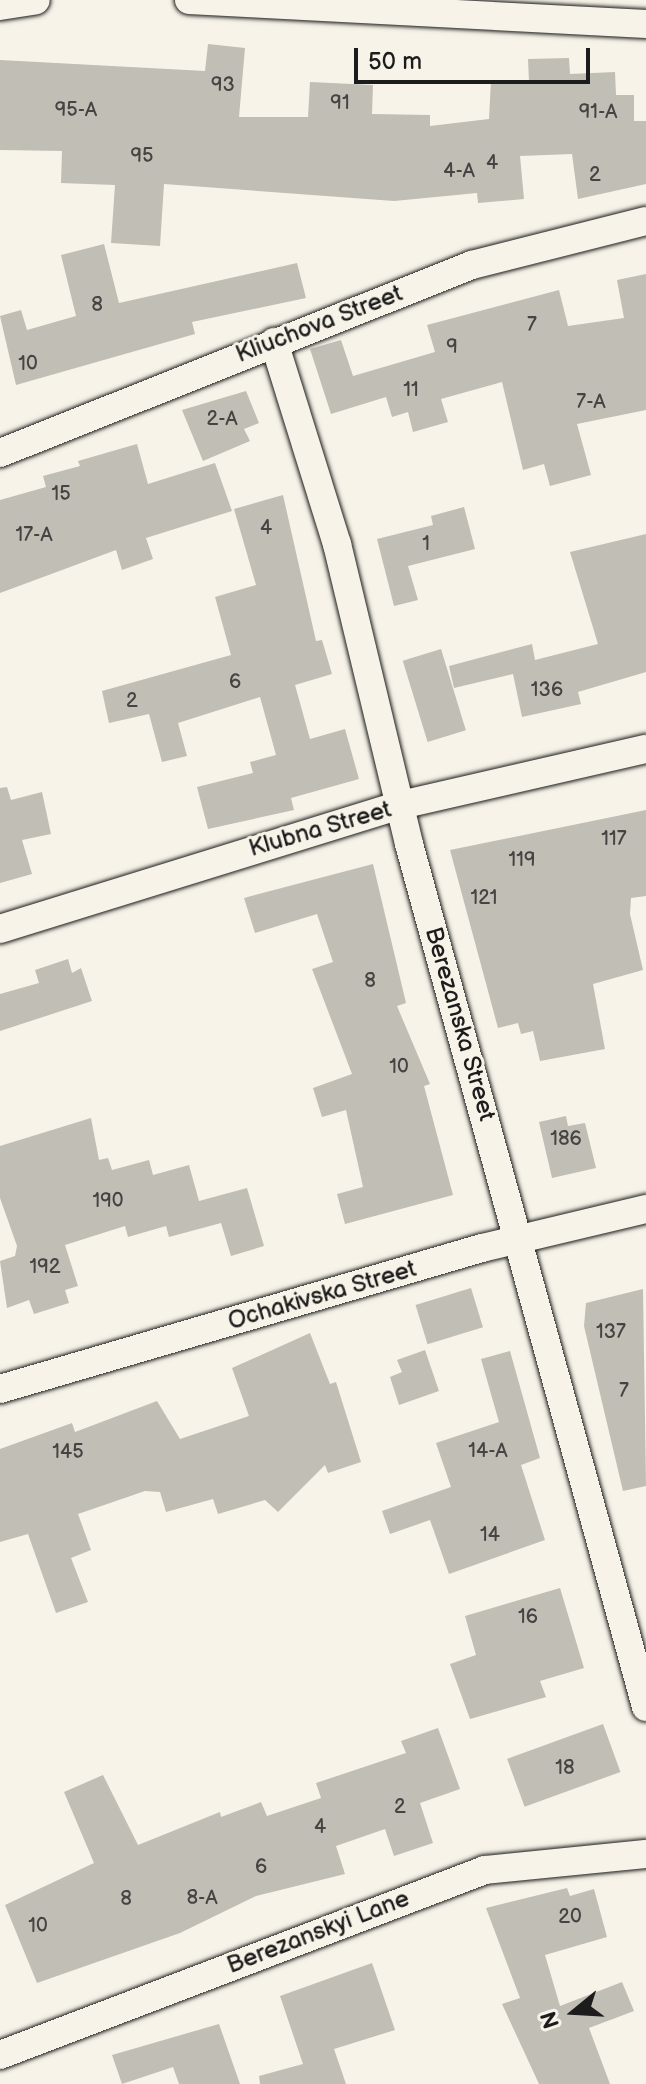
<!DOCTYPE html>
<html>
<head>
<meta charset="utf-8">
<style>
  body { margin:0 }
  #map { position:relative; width:646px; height:2084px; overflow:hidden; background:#f7f3e8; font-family:"Balsamiq Sans",sans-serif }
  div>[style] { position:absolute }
  .building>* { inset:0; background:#c0beb5; transform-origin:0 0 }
  .roads { filter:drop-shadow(0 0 2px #1c1c1c) drop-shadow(0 0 2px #1c1c1c) }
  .street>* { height:28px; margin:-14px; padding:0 14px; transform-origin:14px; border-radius:14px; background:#f7f3e8 }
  span { translate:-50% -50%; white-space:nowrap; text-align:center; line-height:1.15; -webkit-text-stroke:6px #f7f3e8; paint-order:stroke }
  .number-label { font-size:20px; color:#454442 }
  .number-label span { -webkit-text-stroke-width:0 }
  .street-label { font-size:24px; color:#1c1c1c }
  .north { position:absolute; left:534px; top:1972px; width:80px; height:80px; -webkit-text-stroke:6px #f7f3e8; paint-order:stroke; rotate:252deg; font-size:22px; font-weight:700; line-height:32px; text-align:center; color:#1c1c1c }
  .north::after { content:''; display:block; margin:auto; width:28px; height:36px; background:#1c1c1c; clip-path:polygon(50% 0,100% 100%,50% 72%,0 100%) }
  .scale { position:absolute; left:354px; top:48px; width:236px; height:36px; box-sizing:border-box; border:4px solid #1c1c1c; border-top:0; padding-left:10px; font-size:24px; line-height:28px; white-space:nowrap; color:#1c1c1c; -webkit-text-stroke:6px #f7f3e8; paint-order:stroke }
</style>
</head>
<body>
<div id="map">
  <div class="building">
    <div style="clip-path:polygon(208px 44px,245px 48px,239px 117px,308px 117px,310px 82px,373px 85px,372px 114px,430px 115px,430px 126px,489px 119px,491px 81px,529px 82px,528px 59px,569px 58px,570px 74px,615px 72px,616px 95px,634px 95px,634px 121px,646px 121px,646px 184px,578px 199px,572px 154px,520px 156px,524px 199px,478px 203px,477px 193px,394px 201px,164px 184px,160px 246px,111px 243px,115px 185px,61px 183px,62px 151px,0 150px,0 60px,205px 71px)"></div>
    <div style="clip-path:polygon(104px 244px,119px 303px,297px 263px,306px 298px,192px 322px,195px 334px,16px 385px,0 316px,21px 310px,27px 330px,76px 316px,61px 255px)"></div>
    <div style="clip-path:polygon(646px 274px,646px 410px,577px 424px,591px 475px,550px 486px,544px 464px,523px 470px,502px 382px,441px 399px,448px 422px,413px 432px,408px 412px,392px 417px,386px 397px,331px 414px,310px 349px,341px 340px,353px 376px,435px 352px,427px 325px,559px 290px,568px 326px,624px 318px,617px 280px)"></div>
    <div style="clip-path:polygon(246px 391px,259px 423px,244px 429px,250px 441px,203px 461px,182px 410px)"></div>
    <div style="clip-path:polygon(137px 444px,148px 484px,215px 463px,232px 511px,146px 538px,153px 559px,122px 570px,116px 550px,0 593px,0 500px,46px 487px,43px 476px,80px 466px,78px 461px)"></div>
    <div style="clip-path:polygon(283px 495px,316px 641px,322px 640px,332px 674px,295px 685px,310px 739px,345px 729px,359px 779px,291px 798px,294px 810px,208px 829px,197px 787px,253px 773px,250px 762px,276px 755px,260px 697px,178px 723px,187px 756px,162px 762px,149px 714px,109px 723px,102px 691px,231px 655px,215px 597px,256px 585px,234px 509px)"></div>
    <div style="clip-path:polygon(464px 507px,475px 549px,408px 566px,418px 600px,394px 606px,377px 539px,433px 525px,431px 516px)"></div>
    <div style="clip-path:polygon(646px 534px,646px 672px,578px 692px,581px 704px,522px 717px,513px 674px,454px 688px,449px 666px,532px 644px,535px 660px,598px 644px,570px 552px)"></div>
    <div style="left:441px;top:649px;width:85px;height:40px;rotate:73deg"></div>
    <div style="clip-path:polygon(7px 787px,11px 800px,42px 792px,51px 834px,22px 840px,32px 874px,0 883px,0 788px)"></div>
    <div style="clip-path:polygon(646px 810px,646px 896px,631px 898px,630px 914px,643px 970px,593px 984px,605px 1049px,540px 1061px,533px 1031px,521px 1034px,518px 1023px,498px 1028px,450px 850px)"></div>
    <div style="clip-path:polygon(373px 864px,406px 1003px,397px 1006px,430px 1084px,424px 1086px,453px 1195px,345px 1224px,337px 1194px,363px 1187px,346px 1110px,322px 1117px,313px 1088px,352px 1074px,312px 969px,333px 962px,317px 914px,255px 933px,244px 898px)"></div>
    <div style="clip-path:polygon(68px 959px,72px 973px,81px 968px,92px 1001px,0 1031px,0 994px,39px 983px,35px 970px)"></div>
    <div style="clip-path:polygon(566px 1116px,568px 1126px,585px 1123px,596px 1168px,552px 1178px,539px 1122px)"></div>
    <div style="clip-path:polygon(91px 1118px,99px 1160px,108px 1158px,112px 1170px,149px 1160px,153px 1175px,189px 1165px,199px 1201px,247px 1188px,264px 1246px,231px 1256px,221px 1223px,169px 1237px,166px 1226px,128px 1237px,125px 1226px,65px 1245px,78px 1286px,65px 1290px,69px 1303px,34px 1314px,29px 1300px,7px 1308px,0 1261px,15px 1256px,17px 1246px,0 1198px,0 1146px)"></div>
    <div style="left:471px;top:1288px;width:41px;height:58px;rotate:73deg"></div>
    <div style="clip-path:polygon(643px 1289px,646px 1486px,623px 1491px,584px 1326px,586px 1303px)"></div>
    <div style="clip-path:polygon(310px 1333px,330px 1384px,336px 1382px,361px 1462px,328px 1473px,325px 1465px,278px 1512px,265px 1500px,218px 1514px,213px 1499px,166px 1512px,160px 1492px,145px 1491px,78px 1514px,91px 1550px,71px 1558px,88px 1602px,56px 1613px,28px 1534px,0 1542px,0 1449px,72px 1423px,75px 1432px,157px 1401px,180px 1439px,249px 1416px,232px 1368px)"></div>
    <div style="clip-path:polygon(425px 1350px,439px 1391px,399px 1405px,390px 1377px,402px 1372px,397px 1360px)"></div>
    <div style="clip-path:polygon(510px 1351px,540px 1458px,521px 1465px,545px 1540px,449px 1574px,430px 1520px,390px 1534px,382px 1511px,451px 1487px,436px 1443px,499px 1422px,481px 1359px)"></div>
    <div style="clip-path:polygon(560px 1588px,584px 1668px,540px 1681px,546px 1697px,470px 1719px,450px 1664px,476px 1655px,465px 1616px)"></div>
    <div style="left:603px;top:1724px;width:51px;height:102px;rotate:70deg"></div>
    <div style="clip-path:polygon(438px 1728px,460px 1789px,420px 1803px,433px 1843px,394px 1856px,385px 1829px,336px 1846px,345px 1874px,256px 1896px,180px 1933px,37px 1983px,5px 1905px,94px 1863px,64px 1792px,103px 1775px,138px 1845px,220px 1812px,221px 1817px,261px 1802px,267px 1816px,321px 1798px,316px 1783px,406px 1753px,401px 1741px)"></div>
    <div style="clip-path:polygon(567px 1888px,570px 1896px,594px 1889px,607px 1937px,545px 1955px,560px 2006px,622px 1982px,634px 2011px,589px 2028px,610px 2084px,539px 2084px,502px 2004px,520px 1998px,486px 1908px)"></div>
    <div style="clip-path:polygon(372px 1963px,395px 2030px,334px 2049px,346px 2084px,260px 2084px,259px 2076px,303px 2064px,280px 1996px)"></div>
    <div style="clip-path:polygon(219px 2024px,240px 2084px,179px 2084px,173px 2067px,122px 2084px,112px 2055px)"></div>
  </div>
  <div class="roads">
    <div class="street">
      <div style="left:189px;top:0;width:458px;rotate:3deg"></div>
      <div style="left:0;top:6px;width:36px;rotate:-9deg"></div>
      <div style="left:274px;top:342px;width:212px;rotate:72.7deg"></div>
      <div style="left:337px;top:544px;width:309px;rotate:76.5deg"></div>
      <div style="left:409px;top:844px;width:895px;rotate:74.64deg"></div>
      <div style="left:0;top:453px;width:508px;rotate:-21.72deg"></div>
      <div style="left:472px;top:265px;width:179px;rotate:-14.2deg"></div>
      <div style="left:0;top:929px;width:424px;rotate:-17.2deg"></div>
      <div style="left:405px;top:804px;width:247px;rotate:-12.9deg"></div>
      <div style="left:0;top:1389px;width:502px;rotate:-16.31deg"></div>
      <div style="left:482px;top:1248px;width:169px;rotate:-13.4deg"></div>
      <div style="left:0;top:2055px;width:519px;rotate:-20.88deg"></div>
      <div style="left:485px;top:1870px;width:162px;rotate:-5.7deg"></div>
    </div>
  </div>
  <div class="number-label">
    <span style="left:223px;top:85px">93</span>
    <span style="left:340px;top:103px">91</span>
    <span style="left:76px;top:110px">95-А</span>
    <span style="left:598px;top:112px">91-А</span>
    <span style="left:142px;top:156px">95</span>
    <span style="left:492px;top:163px">4</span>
    <span style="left:459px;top:171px">4-А</span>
    <span style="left:595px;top:175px">2</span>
    <span style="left:97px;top:305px">8</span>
    <span style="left:532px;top:325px">7</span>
    <span style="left:452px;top:347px">9</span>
    <span style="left:28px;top:364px">10</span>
    <span style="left:411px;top:390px">11</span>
    <span style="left:591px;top:402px">7-А</span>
    <span style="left:222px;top:419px">2-А</span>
    <span style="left:61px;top:494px">15</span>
    <span style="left:266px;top:528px">4</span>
    <span style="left:34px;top:535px">17-А</span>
    <span style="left:426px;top:544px">1</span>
    <span style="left:235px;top:682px">6</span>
    <span style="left:547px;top:690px">136</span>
    <span style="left:132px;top:701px">2</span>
    <span style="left:614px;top:839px">117</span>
    <span style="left:522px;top:860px">119</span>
    <span style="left:484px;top:898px">121</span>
    <span style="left:370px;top:981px">8</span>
    <span style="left:399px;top:1067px">10</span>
    <span style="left:566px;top:1139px">186</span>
    <span style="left:108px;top:1201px">190</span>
    <span style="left:45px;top:1267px">192</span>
    <span style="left:611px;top:1332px">137</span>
    <span style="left:624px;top:1391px">7</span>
    <span style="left:488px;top:1451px">14-А</span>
    <span style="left:68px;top:1452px">145</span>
    <span style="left:490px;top:1535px">14</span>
    <span style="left:528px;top:1617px">16</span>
    <span style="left:565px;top:1768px">18</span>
    <span style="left:400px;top:1807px">2</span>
    <span style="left:320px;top:1827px">4</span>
    <span style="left:261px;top:1867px">6</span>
    <span style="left:202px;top:1898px">8-А</span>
    <span style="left:126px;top:1899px">8</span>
    <span style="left:570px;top:1917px">20</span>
    <span style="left:38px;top:1926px">10</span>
  </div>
  <div class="street-label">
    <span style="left:319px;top:324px;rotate:-21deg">Kliuchova Street</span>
    <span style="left:320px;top:829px;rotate:-16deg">Klubna Street</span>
    <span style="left:460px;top:1024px;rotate:74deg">Berezanska Street</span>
    <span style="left:322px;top:1295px;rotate:-16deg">Ochakivska Street</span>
    <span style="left:318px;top:1932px;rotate:-21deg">Berezanskyi Lane</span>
  </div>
  <div class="north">N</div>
  <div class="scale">50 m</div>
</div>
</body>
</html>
